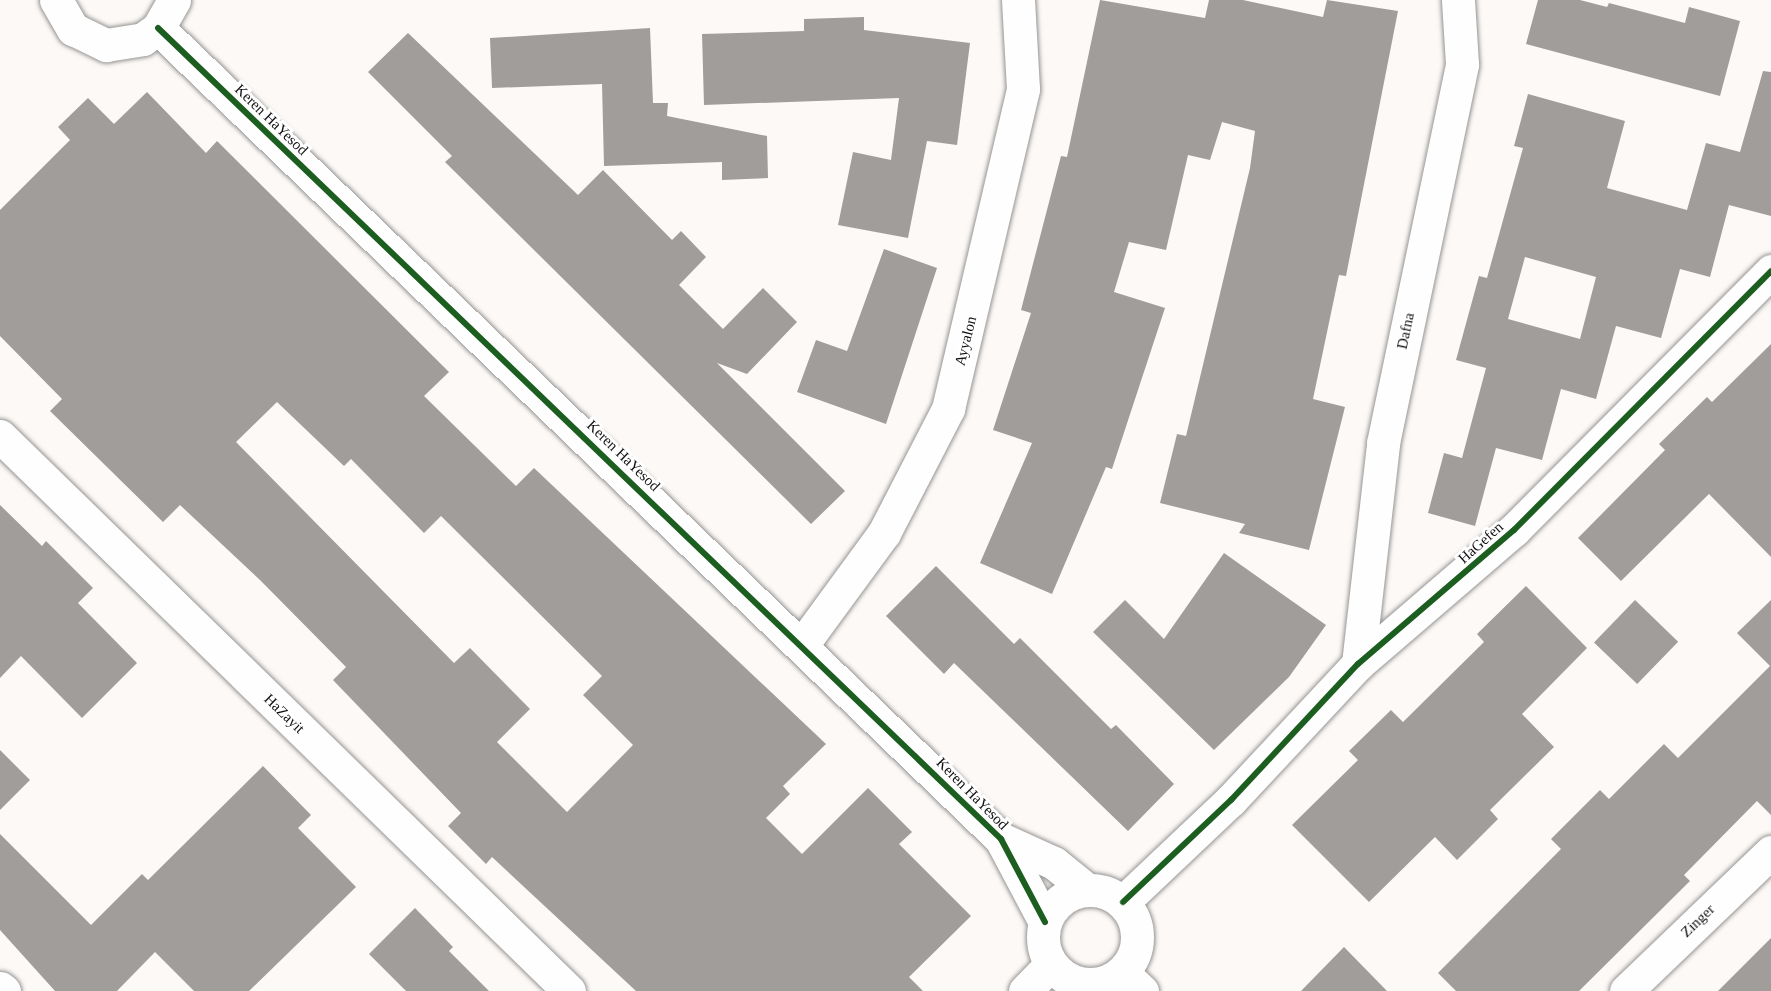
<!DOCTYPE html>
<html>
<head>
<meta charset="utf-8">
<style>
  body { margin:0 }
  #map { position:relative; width:1771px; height:991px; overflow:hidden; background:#fcf9f6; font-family:"Times New Roman",serif }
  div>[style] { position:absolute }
  .building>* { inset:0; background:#a09d9b; transform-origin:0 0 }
  .roads { filter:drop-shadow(0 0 2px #969594) drop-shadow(0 0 2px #969594) }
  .minor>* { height:33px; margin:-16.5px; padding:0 16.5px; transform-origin:16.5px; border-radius:16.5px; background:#fffefe }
  .tertiary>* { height:33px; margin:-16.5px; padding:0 16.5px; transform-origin:16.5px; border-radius:16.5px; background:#fffefe }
  .tertiary>.ring { margin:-16.5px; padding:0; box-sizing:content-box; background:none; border:33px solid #fffefe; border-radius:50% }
  .cycleway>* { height:6px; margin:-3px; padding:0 3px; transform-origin:3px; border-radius:3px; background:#1b5e20 }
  span { translate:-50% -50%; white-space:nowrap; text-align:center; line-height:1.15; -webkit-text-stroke:6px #fff; paint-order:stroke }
  .street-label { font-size:15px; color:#101010 }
</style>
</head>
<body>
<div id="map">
  <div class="building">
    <div style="clip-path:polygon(1100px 0,1205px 18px,1209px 0,1243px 0,1323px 17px,1327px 0,1398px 11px,1346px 276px,1339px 275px,1313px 399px,1345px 407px,1309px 550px,1239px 533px,1245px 524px,1160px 503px,1177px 434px,1186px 436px,1250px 168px,1255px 131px,1222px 122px,1210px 160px,1188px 155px,1166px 250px,1129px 242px,1114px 292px,1165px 308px,1112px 469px,1106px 467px,1052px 594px,980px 563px,1032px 443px,993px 430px,1031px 313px,1021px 310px,1061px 156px,1067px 157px)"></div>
    <div style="clip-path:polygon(1538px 0,1580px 0,1607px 7px,1609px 3px,1685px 23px,1689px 7px,1740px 21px,1720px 96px,1526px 44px)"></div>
    <div style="clip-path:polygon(864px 17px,864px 30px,970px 43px,957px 145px,927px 141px,908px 238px,838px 225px,853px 152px,891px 160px,899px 98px,704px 105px,702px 34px,804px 31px,804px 19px)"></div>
    <div style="clip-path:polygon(650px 28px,653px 103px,668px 103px,667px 116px,767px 136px,768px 178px,722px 180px,722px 162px,604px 166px,602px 84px,492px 88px,490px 38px)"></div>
    <div style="clip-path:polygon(408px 33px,578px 195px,603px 170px,672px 240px,681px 231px,706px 257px,679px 285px,723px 329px,763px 288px,797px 322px,747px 374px,717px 363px,845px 491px,811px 524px,445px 162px,452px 156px,368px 72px)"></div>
    <div style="clip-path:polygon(evenodd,1763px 71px,1771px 72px,1771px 216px,1729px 205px,1710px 277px,1680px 269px,1661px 338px,1616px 326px,1596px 399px,1561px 389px,1542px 460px,1496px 448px,1475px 526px,1428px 513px,1444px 453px,1462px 458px,1486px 368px,1456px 360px,1479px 276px,1487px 278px,1523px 148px,1514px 146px,1528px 94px,1625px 121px,1607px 188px,1687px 210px,1706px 143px,1740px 152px,1763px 71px,1525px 257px,1596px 277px,1580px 339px,1508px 319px,1525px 257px)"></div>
    <div style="clip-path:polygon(evenodd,147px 92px,206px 153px,217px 141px,449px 372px,424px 396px,516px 486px,534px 468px,826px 744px,783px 786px,790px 794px,766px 818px,802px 854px,868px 788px,912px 832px,899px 844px,971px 916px,909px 977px,923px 991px,636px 991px,492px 857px,486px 864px,448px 826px,461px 813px,333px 680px,346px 667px,260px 580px,180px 505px,163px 522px,50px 411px,62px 399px,0 336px,0 210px,70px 140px,58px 127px,88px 98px,114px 124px,147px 92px,277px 402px,344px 466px,351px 459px,424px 533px,441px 516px,602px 676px,583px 695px,633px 745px,567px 812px,497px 742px,530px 709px,470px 648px,454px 663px,236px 442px,277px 402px)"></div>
    <div style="clip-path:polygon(884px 249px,937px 268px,886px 424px,797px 392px,816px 340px,847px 351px)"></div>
    <div style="clip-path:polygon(1771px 344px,1771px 557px,1709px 494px,1621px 581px,1578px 538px,1665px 450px,1659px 444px,1707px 397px,1712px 402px)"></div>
    <div style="clip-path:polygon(0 505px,42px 546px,46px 541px,93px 588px,78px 603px,137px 663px,82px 718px,21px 656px,0 678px)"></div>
    <div style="clip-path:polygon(1224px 553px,1326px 625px,1289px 677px,1214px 750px,1093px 632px,1125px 600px,1164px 639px)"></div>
    <div style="clip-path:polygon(936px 566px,1014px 644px,1020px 638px,1111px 729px,1116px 725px,1174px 784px,1128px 831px,954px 663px,944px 674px,886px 616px)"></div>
    <div style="clip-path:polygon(1526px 586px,1587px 648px,1522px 714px,1554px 747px,1490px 810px,1498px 819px,1457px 860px,1435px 837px,1369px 902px,1292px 825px,1358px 760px,1349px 751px,1391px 710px,1403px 722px,1484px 642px,1477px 634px)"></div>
    <div style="left:1635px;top:600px;width:60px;height:59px;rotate:44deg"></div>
    <div style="clip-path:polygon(1771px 600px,1771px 815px,1757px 801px,1684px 875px,1690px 881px,1579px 991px,1456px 991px,1438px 973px,1561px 849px,1551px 839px,1600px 790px,1609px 799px,1664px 744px,1678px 758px,1770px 666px,1737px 633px)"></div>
    <div style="clip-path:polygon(0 750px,30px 780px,0 810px)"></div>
    <div style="clip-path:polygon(263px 766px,311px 815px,298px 828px,356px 887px,249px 991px,194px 991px,155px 952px,117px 991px,55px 991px,0 930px,0 834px,91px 925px,142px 874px,148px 880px)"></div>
    <div style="clip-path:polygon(415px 908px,453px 947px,449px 951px,489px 991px,406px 991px,369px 954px)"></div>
    <div style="clip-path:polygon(1771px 938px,1771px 991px,1718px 991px)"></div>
    <div style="clip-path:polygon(1344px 947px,1387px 991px,1301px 991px)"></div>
  </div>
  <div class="roads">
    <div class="minor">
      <div style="left:0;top:436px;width:795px;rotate:44.29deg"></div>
      <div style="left:802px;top:645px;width:139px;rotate:-53.8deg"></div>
      <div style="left:884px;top:533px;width:140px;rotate:-62.7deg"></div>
      <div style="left:948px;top:409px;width:329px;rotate:-76.8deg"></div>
      <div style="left:1023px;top:89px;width:89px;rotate:-93.2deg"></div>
      <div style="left:1358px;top:664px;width:206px;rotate:-40.7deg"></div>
      <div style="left:1514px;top:530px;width:365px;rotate:-45.2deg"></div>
      <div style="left:0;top:988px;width:5px;rotate:37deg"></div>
      <div style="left:1626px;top:991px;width:201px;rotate:-43.8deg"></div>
    </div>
    <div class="tertiary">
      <div style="left:56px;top:0;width:34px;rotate:60deg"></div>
      <div style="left:73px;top:29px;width:37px;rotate:26deg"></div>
      <div style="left:106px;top:45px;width:37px;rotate:-9deg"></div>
      <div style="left:143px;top:39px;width:19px;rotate:-36deg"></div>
      <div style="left:158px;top:28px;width:32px;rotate:-60deg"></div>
      <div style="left:158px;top:28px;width:1170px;rotate:43.89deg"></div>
      <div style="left:1001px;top:839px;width:94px;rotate:62.1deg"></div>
      <div style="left:1001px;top:839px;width:58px;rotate:24.4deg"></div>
      <div style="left:1054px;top:863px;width:41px;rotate:39.1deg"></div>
      <div class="ring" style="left:1043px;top:890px;width:61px;height:61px"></div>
      <div style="left:1123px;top:902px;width:149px;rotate:-43.4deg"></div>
      <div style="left:1231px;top:800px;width:186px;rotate:-47deg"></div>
      <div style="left:1358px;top:664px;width:222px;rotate:-83.5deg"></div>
      <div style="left:1383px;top:443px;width:387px;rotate:-78.2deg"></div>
      <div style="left:1462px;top:64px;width:64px;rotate:-93.6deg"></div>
      <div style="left:1122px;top:972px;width:28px;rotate:44deg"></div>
      <div style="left:1025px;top:991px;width:37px;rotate:-46deg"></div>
    </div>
  </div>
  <div class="cycleway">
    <div style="left:158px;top:28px;width:1170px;rotate:43.89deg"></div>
    <div style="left:1001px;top:839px;width:94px;rotate:62.1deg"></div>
    <div style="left:1123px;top:902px;width:149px;rotate:-43.4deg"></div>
    <div style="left:1231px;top:800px;width:186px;rotate:-47deg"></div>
    <div style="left:1358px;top:664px;width:206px;rotate:-40.7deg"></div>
    <div style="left:1514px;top:530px;width:365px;rotate:-45.2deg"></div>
  </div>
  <div class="street-label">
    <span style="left:271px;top:120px;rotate:44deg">Keren HaYesod</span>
    <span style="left:1406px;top:331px;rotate:-78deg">Dafna</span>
    <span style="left:966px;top:341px;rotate:-76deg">Ayyalon</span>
    <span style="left:623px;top:456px;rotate:44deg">Keren HaYesod</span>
    <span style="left:1481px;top:543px;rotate:-42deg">HaGefen</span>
    <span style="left:284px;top:714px;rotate:44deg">HaZayit</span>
    <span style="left:972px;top:794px;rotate:45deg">Keren HaYesod</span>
    <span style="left:1698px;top:921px;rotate:-44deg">Zinger</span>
  </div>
</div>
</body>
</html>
